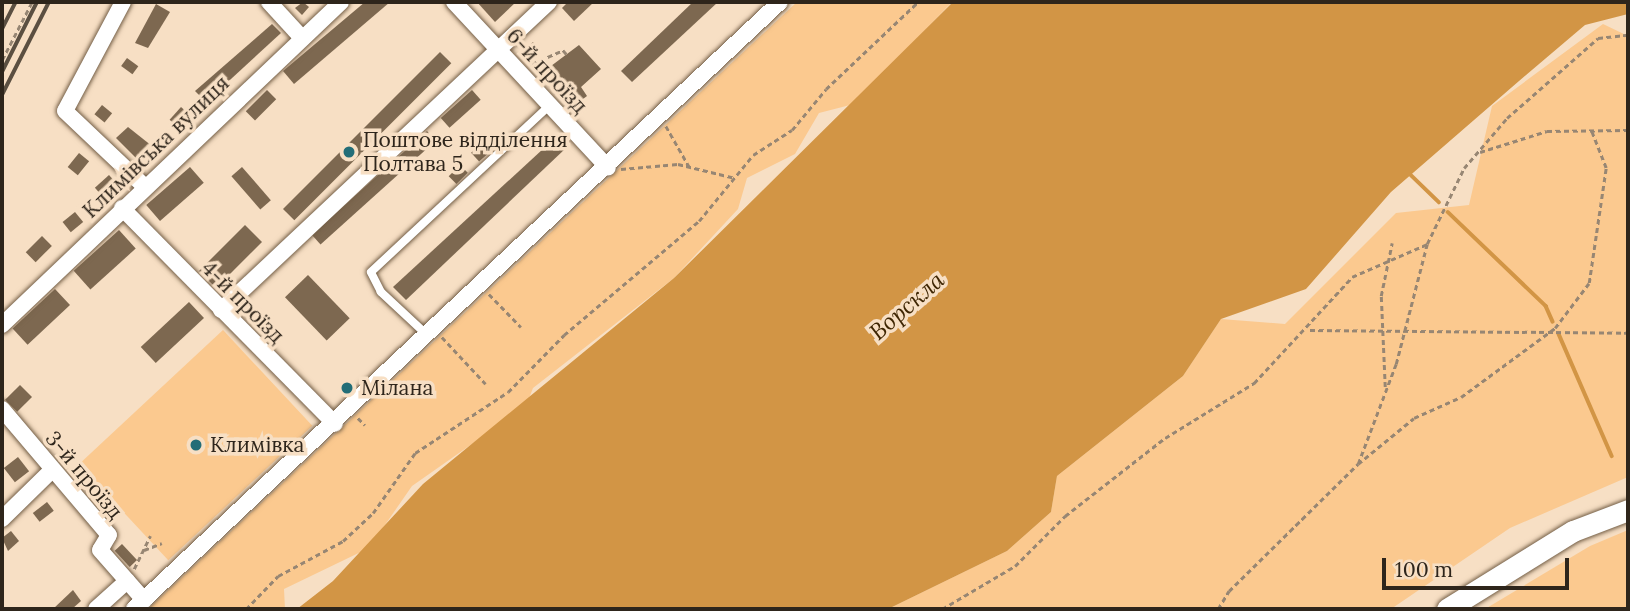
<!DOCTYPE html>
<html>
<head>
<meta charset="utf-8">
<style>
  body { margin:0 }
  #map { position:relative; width:1630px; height:611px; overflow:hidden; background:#f7dfc4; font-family:Lora,serif }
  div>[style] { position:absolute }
  .green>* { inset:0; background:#fbc98f; transform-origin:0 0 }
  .water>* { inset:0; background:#d29545 }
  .stream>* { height:3.5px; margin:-1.75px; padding:0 1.75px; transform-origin:1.75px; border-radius:1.75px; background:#d29545 }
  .building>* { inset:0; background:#7d6850; transform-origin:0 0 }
  .path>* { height:2.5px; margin-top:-1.25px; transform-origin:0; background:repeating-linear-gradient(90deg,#978673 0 5px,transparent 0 8.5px) }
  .roads { filter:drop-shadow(0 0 2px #735e46) drop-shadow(0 0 2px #735e46) }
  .service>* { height:8px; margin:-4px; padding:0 4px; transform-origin:4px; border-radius:4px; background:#fff }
  .minor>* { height:16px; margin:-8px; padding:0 8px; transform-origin:8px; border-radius:8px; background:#fff }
  .secondary>* { height:21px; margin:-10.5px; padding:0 10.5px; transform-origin:10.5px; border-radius:10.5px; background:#fff }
  .rail>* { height:3.5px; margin:-1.75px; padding:0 1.75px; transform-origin:1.75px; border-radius:1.75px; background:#5b4f41 }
  .dots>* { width:19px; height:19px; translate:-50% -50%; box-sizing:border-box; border:4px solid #f7dfc4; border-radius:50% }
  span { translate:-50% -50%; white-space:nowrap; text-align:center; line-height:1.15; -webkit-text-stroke:7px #f7dfc4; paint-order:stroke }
  .street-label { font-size:21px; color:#2e251b }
  .poi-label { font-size:21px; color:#2e251b }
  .left { translate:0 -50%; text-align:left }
  .water-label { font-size:23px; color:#3e2502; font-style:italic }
  .frame { position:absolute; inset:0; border:4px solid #2e251b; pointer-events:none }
  .scale { position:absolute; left:1382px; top:558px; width:187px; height:32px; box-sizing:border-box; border:4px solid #2e251b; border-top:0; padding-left:9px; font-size:21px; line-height:24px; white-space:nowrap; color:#2e251b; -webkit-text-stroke:5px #f7dfc4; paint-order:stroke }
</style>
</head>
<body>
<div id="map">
  <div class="green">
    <div style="clip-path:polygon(797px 2px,952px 2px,854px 104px,819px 113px,795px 154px,747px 178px,738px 209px,674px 278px,533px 388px,526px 406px,412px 486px,369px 548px,284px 589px,285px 609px,148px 609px)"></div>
    <div style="clip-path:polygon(1603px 24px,1628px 36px,1628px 477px,1510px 528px,1391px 609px,888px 609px,1007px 551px,1051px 512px,1057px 476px,1183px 376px,1221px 319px,1285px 324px,1396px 213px,1469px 205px,1492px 106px)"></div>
    <div style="left:223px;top:330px;width:131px;height:197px;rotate:47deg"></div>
    <div style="clip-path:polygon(1628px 530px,1628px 609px,1485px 609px,1590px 546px)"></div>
  </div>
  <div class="water">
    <div style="clip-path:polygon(953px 2px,1628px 2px,1628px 14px,1585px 25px,1519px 81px,1391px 192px,1306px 289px,1221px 319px,1183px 376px,1057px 476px,1051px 512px,1007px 551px,888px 609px,297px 609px,333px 581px,423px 484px,674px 278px)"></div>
  </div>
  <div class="stream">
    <div style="left:1411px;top:175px;width:39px;rotate:44deg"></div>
    <div style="left:1448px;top:212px;width:136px;rotate:43.8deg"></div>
    <div style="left:1546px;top:306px;width:17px;rotate:66deg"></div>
    <div style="left:1559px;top:334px;width:133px;rotate:66.5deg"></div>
  </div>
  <div class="building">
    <div style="clip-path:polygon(303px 2px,309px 7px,302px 15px,295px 8px)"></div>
    <div style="clip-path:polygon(365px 2px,390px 2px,294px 84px,283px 71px)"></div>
    <div style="clip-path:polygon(477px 2px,516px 2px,495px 22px)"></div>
    <div style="clip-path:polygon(568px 2px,594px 2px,574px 21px,562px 8px)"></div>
    <div style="clip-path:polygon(693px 2px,718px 2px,632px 82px,621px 71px)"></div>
    <div style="clip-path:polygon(156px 4px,170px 12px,148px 48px,135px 43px)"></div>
    <div style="clip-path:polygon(272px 24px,281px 33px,206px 102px,195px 91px)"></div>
    <div style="left:533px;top:42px;width:11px;height:14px;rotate:49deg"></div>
    <div style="clip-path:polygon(579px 45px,601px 69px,581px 87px,587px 96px,571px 108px,543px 72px)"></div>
    <div style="left:440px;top:52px;width:16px;height:222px;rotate:45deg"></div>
    <div style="left:127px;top:58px;width:14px;height:10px;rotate:36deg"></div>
    <div style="left:267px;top:90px;width:13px;height:30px;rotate:45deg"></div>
    <div style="left:472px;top:90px;width:13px;height:42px;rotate:48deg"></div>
    <div style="left:102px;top:105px;width:13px;height:12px;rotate:39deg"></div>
    <div style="left:181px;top:107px;width:15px;height:17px;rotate:42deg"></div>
    <div style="clip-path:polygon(128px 127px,157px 150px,143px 165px,116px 138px)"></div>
    <div style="left:427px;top:131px;width:13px;height:155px;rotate:48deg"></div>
    <div style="clip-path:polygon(556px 137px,566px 148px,406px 300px,393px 287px)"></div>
    <div style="left:483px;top:142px;width:12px;height:16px;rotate:48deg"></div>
    <div style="left:79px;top:153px;width:13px;height:18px;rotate:39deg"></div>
    <div style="left:460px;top:165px;width:11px;height:16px;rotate:45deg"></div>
    <div style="left:190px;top:167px;width:21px;height:58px;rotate:49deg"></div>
    <div style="left:242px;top:167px;width:44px;height:14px;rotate:49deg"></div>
    <div style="left:109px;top:175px;width:12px;height:19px;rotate:48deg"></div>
    <div style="left:75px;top:212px;width:13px;height:16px;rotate:51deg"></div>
    <div style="left:245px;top:225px;width:24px;height:65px;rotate:45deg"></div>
    <div style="left:119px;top:230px;width:25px;height:61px;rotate:48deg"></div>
    <div style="left:42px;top:236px;width:14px;height:23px;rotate:45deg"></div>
    <div style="left:308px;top:275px;width:60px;height:32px;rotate:46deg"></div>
    <div style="left:55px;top:289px;width:22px;height:58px;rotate:47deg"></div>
    <div style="left:189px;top:302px;width:22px;height:66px;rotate:47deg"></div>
    <div style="left:20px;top:385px;width:17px;height:21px;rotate:45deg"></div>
    <div style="left:18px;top:457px;width:18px;height:18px;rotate:52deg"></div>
    <div style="left:47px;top:502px;width:11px;height:18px;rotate:52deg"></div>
    <div style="clip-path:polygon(11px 531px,19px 541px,8px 551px,2px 538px)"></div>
    <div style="left:122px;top:544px;width:22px;height:10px;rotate:47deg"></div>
    <div style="clip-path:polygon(73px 590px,81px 601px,72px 609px,53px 609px)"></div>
  </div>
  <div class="path">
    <div style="left:2px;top:60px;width:65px;rotate:-62.7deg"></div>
    <div style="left:532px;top:64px;width:34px;rotate:-24deg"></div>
    <div style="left:563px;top:50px;width:8px;rotate:50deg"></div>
    <div style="left:666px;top:126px;width:48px;rotate:60.3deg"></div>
    <div style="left:1480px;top:152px;width:70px;rotate:-17.4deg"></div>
    <div style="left:1547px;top:131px;width:81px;rotate:-0.7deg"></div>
    <div style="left:621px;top:169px;width:57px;rotate:-5deg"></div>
    <div style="left:678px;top:164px;width:59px;rotate:13.8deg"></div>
    <div style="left:489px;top:294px;width:46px;rotate:45.9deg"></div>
    <div style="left:1310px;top:330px;width:318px;rotate:0.5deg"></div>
    <div style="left:442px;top:337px;width:64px;rotate:46.9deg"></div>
    <div style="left:397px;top:384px;width:12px;rotate:48deg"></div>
    <div style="left:1385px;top:387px;width:91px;rotate:-92.5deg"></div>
    <div style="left:1381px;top:296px;width:54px;rotate:-78.3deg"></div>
    <div style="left:358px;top:418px;width:10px;rotate:45deg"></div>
    <div style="left:1358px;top:464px;width:72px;rotate:-39.4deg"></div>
    <div style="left:1414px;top:418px;width:51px;rotate:-24.1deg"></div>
    <div style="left:1461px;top:397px;width:117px;rotate:-36.3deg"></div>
    <div style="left:1555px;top:328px;width:56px;rotate:-52.9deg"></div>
    <div style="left:1589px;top:283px;width:116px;rotate:-81.6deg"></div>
    <div style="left:1606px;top:168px;width:41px;rotate:-111.5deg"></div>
    <div style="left:144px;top:550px;width:19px;rotate:-21deg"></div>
    <div style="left:134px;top:569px;width:37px;rotate:-64deg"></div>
    <div style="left:246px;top:609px;width:46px;rotate:-45.9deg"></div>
    <div style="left:278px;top:576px;width:74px;rotate:-28.3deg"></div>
    <div style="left:343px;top:541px;width:41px;rotate:-43deg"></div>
    <div style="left:373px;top:513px;width:73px;rotate:-55deg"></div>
    <div style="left:415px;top:453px;width:111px;rotate:-33.3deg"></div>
    <div style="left:508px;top:392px;width:80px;rotate:-45.5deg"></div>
    <div style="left:564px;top:335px;width:177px;rotate:-40.2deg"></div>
    <div style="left:699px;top:221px;width:85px;rotate:-50.7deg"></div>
    <div style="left:753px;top:155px;width:46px;rotate:-32.7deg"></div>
    <div style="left:792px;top:130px;width:53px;rotate:-50.3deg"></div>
    <div style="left:826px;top:89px;width:127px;rotate:-43.4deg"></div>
    <div style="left:942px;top:609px;width:85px;rotate:-30.5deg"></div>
    <div style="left:1015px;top:566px;width:71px;rotate:-45deg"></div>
    <div style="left:1065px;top:516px;width:127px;rotate:-38deg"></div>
    <div style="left:1165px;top:438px;width:105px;rotate:-31.7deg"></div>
    <div style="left:1254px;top:383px;width:144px;rotate:-47.2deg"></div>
    <div style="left:1352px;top:277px;width:82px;rotate:-23.7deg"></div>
    <div style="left:1427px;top:244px;width:85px;rotate:-64deg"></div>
    <div style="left:1464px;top:168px;width:66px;rotate:-49.3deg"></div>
    <div style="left:1507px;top:118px;width:121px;rotate:-41.3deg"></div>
    <div style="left:1598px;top:38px;width:30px;rotate:-6deg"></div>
    <div style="left:1218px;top:609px;width:21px;rotate:-59deg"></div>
    <div style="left:1229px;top:591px;width:181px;rotate:-44.6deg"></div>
    <div style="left:1358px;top:464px;width:107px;rotate:-69.2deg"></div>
    <div style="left:1396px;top:364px;width:124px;rotate:-75.5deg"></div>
  </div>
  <div class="roads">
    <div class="service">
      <div style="left:426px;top:334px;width:62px;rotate:-137deg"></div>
      <div style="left:381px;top:292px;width:22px;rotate:-117deg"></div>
      <div style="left:371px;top:272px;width:245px;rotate:-43deg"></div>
    </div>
    <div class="minor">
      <div style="left:123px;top:2px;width:123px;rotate:118deg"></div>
      <div style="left:65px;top:111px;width:109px;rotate:43.5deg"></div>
      <div style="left:269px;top:2px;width:49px;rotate:47.5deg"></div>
      <div style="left:454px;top:2px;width:226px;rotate:47.1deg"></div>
      <div style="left:122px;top:208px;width:303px;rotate:45.4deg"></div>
      <div style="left:221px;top:310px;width:450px;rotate:-43.2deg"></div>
      <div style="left:2px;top:325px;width:468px;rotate:-43.6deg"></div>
      <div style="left:2px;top:409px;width:165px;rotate:49.7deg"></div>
      <div style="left:109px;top:535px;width:17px;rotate:121deg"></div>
      <div style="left:100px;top:550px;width:67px;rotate:48.7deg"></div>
      <div style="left:2px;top:519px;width:70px;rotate:-44.4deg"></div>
      <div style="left:96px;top:609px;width:42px;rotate:-42.1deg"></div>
      <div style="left:134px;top:609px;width:886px;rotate:-43.22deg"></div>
    </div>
    <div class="secondary">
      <div style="left:1447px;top:609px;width:148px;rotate:-31.8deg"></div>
      <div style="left:1573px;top:531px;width:59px;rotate:-20.9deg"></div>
    </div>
  </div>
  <div class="rail">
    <div style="left:2px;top:29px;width:30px;rotate:-63deg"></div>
    <div style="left:2px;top:72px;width:78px;rotate:-63.4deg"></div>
    <div style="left:2px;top:95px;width:104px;rotate:-63.2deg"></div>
  </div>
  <div class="dots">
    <div style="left:349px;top:152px;background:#236d77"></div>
    <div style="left:347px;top:388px;background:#236d77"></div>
    <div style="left:196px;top:445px;background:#236d77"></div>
  </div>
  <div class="street-label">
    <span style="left:547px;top:71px;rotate:47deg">6-й проїзд</span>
    <span style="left:156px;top:147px;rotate:-44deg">Климівська вулиця</span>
    <span style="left:243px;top:302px;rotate:45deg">4-й проїзд</span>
    <span style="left:84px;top:475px;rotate:50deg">3-й проїзд</span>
  </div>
  <div class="poi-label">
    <span class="left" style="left:363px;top:152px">Поштове відділення<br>Полтава 5</span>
    <span class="left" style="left:361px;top:388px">Мілана</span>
    <span class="left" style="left:210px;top:445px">Климівка</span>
  </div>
  <div class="water-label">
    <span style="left:907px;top:306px;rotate:-41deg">Ворскла</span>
  </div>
  <div class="frame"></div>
  <div class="scale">100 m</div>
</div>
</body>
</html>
